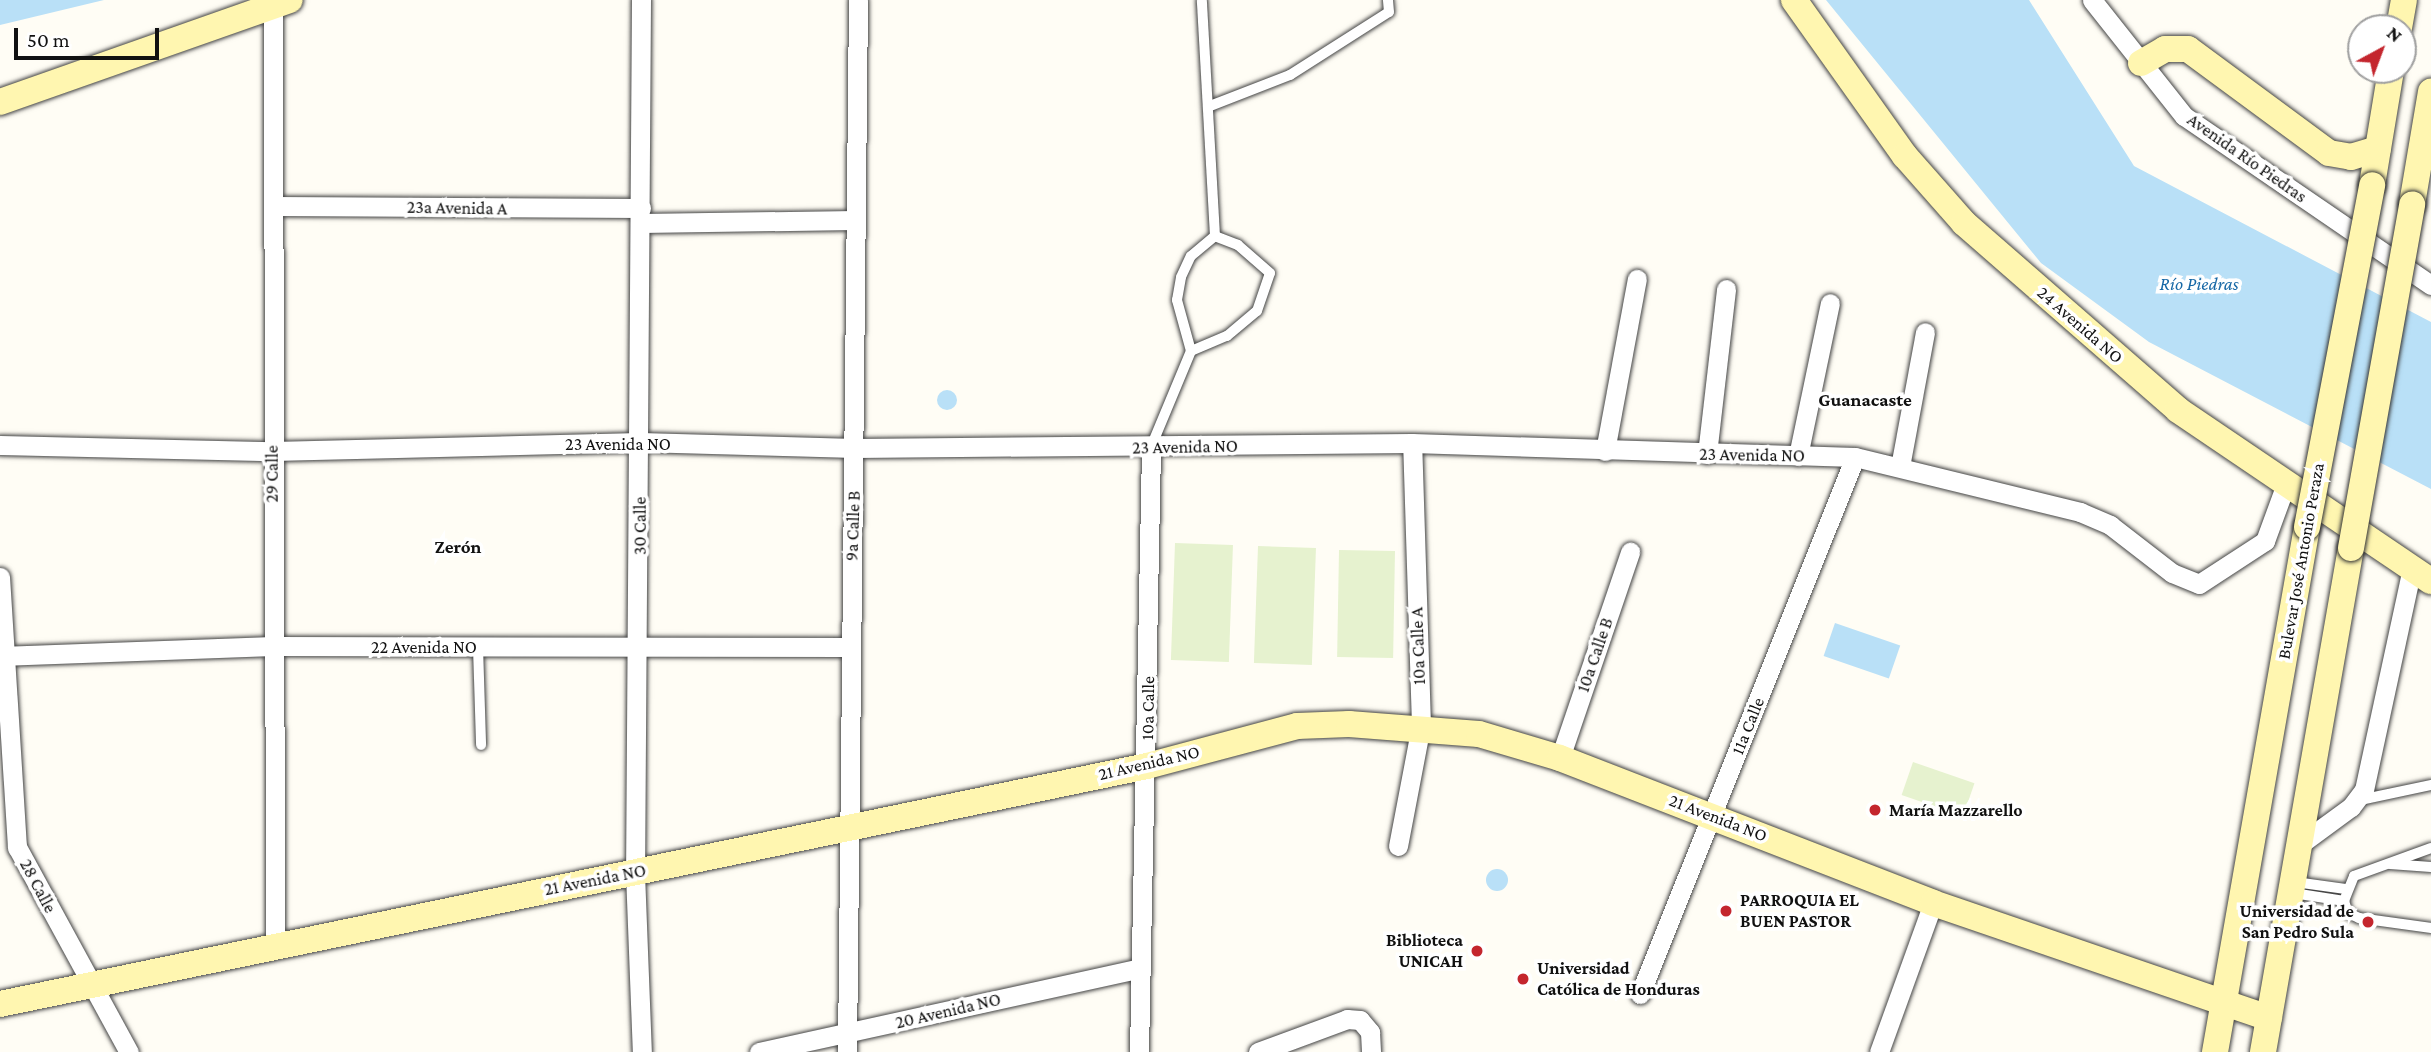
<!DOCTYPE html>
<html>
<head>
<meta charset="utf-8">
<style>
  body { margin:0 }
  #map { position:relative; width:2431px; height:1052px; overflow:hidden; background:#fffdf5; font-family:"Crimson Pro",serif }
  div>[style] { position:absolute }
  .pitch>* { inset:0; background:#e6f2cf; transform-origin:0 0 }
  .water>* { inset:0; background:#b9e0f7; transform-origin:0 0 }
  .round { border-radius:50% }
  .roads { filter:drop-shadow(0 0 2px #444) drop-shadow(0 0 2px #444) }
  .lane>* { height:10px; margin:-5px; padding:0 5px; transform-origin:5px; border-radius:5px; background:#fff }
  .street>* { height:19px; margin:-9.5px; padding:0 9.5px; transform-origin:9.5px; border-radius:9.5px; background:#fff }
  .secondary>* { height:26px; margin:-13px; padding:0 13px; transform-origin:13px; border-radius:13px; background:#fff6b0 }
  .bridges { filter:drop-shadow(0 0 2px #333) drop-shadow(0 0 2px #333) }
  .secondary-bridge>* { height:26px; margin:-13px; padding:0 13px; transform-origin:13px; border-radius:13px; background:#fff6b0 }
  .dots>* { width:19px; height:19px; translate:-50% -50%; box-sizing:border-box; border:4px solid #fff; border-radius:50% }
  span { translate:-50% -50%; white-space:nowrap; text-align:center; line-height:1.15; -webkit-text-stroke:7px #fff; paint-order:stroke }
  .street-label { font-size:18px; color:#111 }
  .poi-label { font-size:18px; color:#111; font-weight:700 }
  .left { translate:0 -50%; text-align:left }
  .right { translate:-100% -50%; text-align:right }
  .water-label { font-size:19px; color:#1768a6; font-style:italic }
  .neighbourhood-label { font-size:19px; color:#111; font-weight:700 }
  .north { position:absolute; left:2347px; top:14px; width:70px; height:70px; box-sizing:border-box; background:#fff; border:2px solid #a0a0a0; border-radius:50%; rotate:41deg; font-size:19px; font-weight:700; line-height:28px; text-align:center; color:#111 }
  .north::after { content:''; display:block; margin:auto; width:24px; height:32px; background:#c4262e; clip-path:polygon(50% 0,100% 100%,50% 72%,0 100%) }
  .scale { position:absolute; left:14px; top:28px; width:145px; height:32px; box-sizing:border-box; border:4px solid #111; border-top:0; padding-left:9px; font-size:21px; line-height:24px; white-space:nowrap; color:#111; -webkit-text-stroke:5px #fff; paint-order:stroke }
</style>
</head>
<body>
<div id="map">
  <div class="pitch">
    <div style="left:1175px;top:543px;width:58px;height:117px;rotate:2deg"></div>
    <div style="left:1258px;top:546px;width:58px;height:117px;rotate:2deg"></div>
    <div style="left:1339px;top:550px;width:56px;height:107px;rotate:1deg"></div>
    <div style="left:1913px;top:762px;width:65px;height:35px;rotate:19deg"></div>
  </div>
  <div class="water">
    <div style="clip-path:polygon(0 0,104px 0,0 25px)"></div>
    <div style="clip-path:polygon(1826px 0,2029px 0,2134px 166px,2431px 322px,2431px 489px,2149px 342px,2041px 263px)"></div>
    <div class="round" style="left:937px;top:390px;width:20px;height:20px"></div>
    <div style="left:1835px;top:623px;width:69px;height:35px;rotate:19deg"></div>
    <div class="round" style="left:1486px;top:869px;width:22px;height:22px"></div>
  </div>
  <div class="roads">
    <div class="lane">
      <div style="left:1210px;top:106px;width:86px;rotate:-21.2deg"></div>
      <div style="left:1290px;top:75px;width:117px;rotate:-32.5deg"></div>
      <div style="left:1389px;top:12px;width:12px;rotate:-95deg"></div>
      <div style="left:1191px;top:351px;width:53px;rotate:-105.4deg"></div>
      <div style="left:1177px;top:300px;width:23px;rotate:-80deg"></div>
      <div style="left:1181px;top:277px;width:23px;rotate:-65deg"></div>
      <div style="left:1191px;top:256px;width:31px;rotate:-40deg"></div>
      <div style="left:1151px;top:447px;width:104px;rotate:-67.4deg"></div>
      <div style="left:1191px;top:351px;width:39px;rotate:-23deg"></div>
      <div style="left:1227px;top:336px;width:39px;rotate:-40deg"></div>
      <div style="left:1257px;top:311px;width:40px;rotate:-71.1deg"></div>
      <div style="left:1270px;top:273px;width:43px;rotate:-138.8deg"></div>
      <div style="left:1238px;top:245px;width:25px;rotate:-159deg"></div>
      <div style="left:1215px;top:236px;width:236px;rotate:-93.2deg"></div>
      <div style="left:478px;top:647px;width:98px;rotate:88.2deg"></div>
      <div style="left:2360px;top:800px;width:73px;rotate:-11.9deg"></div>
      <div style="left:2431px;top:848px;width:82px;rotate:160deg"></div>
      <div style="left:2354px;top:876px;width:27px;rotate:112deg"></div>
      <div style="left:2344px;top:901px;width:13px;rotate:72deg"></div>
      <div style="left:2348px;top:913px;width:12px;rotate:24deg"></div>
      <div style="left:2359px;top:918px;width:73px;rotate:7.9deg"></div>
      <div style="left:2390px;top:864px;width:41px;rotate:4.2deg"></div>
      <div style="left:2295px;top:882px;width:51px;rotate:7.8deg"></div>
      <div style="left:2293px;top:893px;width:52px;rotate:8.9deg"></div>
    </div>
    <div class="street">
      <div style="left:641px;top:0;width:873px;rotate:90.39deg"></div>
      <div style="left:635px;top:873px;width:179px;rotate:87.8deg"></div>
      <div style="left:2092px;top:0;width:148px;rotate:51.6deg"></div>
      <div style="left:2184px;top:116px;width:299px;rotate:34.4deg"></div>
      <div style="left:273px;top:5px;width:937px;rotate:89.88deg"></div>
      <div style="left:274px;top:206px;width:367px;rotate:0.3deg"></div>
      <div style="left:641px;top:223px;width:214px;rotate:-0.8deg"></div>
      <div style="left:0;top:445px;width:272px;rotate:1.3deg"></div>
      <div style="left:272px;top:451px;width:368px;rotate:-1.4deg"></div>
      <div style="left:640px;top:442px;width:215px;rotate:1.6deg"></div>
      <div style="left:855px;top:448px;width:557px;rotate:-0.51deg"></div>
      <div style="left:1412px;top:443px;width:443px;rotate:1.8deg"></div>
      <div style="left:1855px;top:457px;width:232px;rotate:13.7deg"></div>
      <div style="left:2080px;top:512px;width:33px;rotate:23deg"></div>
      <div style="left:2110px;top:525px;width:78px;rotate:37.7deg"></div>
      <div style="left:2172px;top:573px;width:29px;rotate:22deg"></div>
      <div style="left:2199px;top:584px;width:79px;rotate:-33.1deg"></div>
      <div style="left:2265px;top:541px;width:64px;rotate:-69.9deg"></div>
      <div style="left:1605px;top:451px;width:175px;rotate:-79.5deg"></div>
      <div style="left:1707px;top:454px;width:166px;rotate:-83.4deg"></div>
      <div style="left:1798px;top:456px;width:156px;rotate:-78.2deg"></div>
      <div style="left:1900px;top:467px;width:137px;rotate:-79.5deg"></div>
      <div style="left:0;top:577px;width:271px;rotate:86.4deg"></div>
      <div style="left:17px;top:847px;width:234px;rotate:61.4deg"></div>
      <div style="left:0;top:656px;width:273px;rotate:-2.1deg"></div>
      <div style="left:273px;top:646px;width:576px;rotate:0.1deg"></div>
      <div style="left:1560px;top:758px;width:218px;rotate:-71.2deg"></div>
      <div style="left:2299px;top:845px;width:64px;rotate:-36.2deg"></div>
      <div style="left:2351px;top:807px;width:21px;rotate:-53deg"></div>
      <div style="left:2364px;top:790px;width:227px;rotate:-77.8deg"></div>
      <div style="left:1398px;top:846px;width:123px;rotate:-79.2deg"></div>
      <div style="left:1421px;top:725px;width:282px;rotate:-91.8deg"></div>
      <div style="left:1640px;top:994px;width:578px;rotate:-68.18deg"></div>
      <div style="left:759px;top:1052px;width:387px;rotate:-12.4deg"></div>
      <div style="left:847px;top:1052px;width:1052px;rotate:-89.4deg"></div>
      <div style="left:1139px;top:1052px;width:605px;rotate:-88.86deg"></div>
      <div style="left:1258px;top:1052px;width:95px;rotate:-20.3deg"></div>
      <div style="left:1347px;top:1019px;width:13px;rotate:4deg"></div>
      <div style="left:1360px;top:1020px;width:16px;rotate:50deg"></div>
      <div style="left:1370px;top:1032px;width:20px;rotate:87deg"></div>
      <div style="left:1879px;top:1052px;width:158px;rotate:-70.1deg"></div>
    </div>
    <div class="secondary">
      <div style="left:1794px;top:0;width:191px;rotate:54.6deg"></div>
      <div style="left:1905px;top:156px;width:89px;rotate:48.6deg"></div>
      <div style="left:1964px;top:223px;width:284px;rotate:41.1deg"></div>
      <div style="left:2178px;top:410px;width:305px;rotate:34.1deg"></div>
      <div style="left:2399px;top:28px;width:28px;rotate:-80deg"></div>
      <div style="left:2141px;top:63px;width:28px;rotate:-30deg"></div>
      <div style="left:2165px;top:49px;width:23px"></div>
      <div style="left:2188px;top:49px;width:175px;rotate:36.4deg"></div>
      <div style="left:2329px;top:153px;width:22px;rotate:10deg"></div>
      <div style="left:2351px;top:157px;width:28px;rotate:-17deg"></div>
      <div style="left:0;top:102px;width:307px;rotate:-19.4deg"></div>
      <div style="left:2372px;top:185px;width:117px;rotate:-80.6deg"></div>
      <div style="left:2412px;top:204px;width:114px;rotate:-80.4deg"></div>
      <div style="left:0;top:1004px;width:1171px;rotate:-11.72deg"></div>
      <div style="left:1147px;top:766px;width:155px;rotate:-14.9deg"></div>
      <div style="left:1297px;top:726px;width:52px;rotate:-2.2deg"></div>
      <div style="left:1349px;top:724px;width:130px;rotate:4.4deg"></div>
      <div style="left:1479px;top:734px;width:84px;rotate:16.5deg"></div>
      <div style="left:1560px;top:758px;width:400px;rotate:21.2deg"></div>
      <div style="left:1933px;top:903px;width:355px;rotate:18.9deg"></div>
      <div style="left:2215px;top:1052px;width:533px;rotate:-80.06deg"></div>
      <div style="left:2263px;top:1052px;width:512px;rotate:-80.1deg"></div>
    </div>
  </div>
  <div class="bridges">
    <div class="secondary-bridge">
      <div style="left:2307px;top:527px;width:348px;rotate:-79.2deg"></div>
      <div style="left:2351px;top:548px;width:349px;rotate:-79.9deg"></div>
    </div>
  </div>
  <div class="dots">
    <div style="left:1875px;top:810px;background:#c4262e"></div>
    <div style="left:1726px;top:911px;background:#c4262e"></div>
    <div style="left:2368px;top:922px;background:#c4262e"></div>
    <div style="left:1477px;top:951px;background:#c4262e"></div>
    <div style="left:1523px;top:979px;background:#c4262e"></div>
  </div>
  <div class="street-label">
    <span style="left:2247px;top:158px;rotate:35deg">Avenida Río Piedras</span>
    <span style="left:457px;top:208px;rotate:1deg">23a Avenida A</span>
    <span style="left:2080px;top:325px;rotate:41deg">24 Avenida NO</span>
    <span style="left:618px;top:444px">23 Avenida NO</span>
    <span style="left:1185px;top:447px;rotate:-1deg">23 Avenida NO</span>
    <span style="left:1752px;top:455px;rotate:1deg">23 Avenida NO</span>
    <span style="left:272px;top:474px;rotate:-90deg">29 Calle</span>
    <span style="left:640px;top:526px;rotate:-90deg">30 Calle</span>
    <span style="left:853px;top:526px;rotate:-88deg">9a Calle B</span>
    <span style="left:2301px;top:561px;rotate:-80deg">Bulevar José Antonio Peraza</span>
    <span style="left:1418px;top:646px;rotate:-92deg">10a Calle A</span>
    <span style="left:424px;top:647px">22 Avenida NO</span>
    <span style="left:1595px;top:655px;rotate:-71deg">10a Calle B</span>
    <span style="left:1148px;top:708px;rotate:-89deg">10a Calle</span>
    <span style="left:1748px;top:726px;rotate:-68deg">11a Calle</span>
    <span style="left:1149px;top:763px;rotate:-13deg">21 Avenida NO</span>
    <span style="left:1718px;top:818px;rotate:21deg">21 Avenida NO</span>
    <span style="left:595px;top:880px;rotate:-11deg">21 Avenida NO</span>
    <span style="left:38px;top:886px;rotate:62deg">28 Calle</span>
    <span style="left:948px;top:1011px;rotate:-13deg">20 Avenida NO</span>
  </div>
  <div class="poi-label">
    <span class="left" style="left:1889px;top:810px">María Mazzarello</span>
    <span class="left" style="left:1740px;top:911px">PARROQUIA EL<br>BUEN PASTOR</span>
    <span class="right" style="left:2354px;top:922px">Universidad de<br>San Pedro Sula</span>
    <span class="right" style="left:1463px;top:951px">Biblioteca<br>UNICAH</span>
    <span class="left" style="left:1537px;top:979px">Universidad<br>Católica de Honduras</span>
  </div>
  <div class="water-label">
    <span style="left:2199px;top:284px">Río Piedras</span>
  </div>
  <div class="neighbourhood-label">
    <span style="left:1865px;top:400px">Guanacaste</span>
    <span style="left:458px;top:547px">Zerón</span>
  </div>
  <div class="north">N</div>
  <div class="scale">50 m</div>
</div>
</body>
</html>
